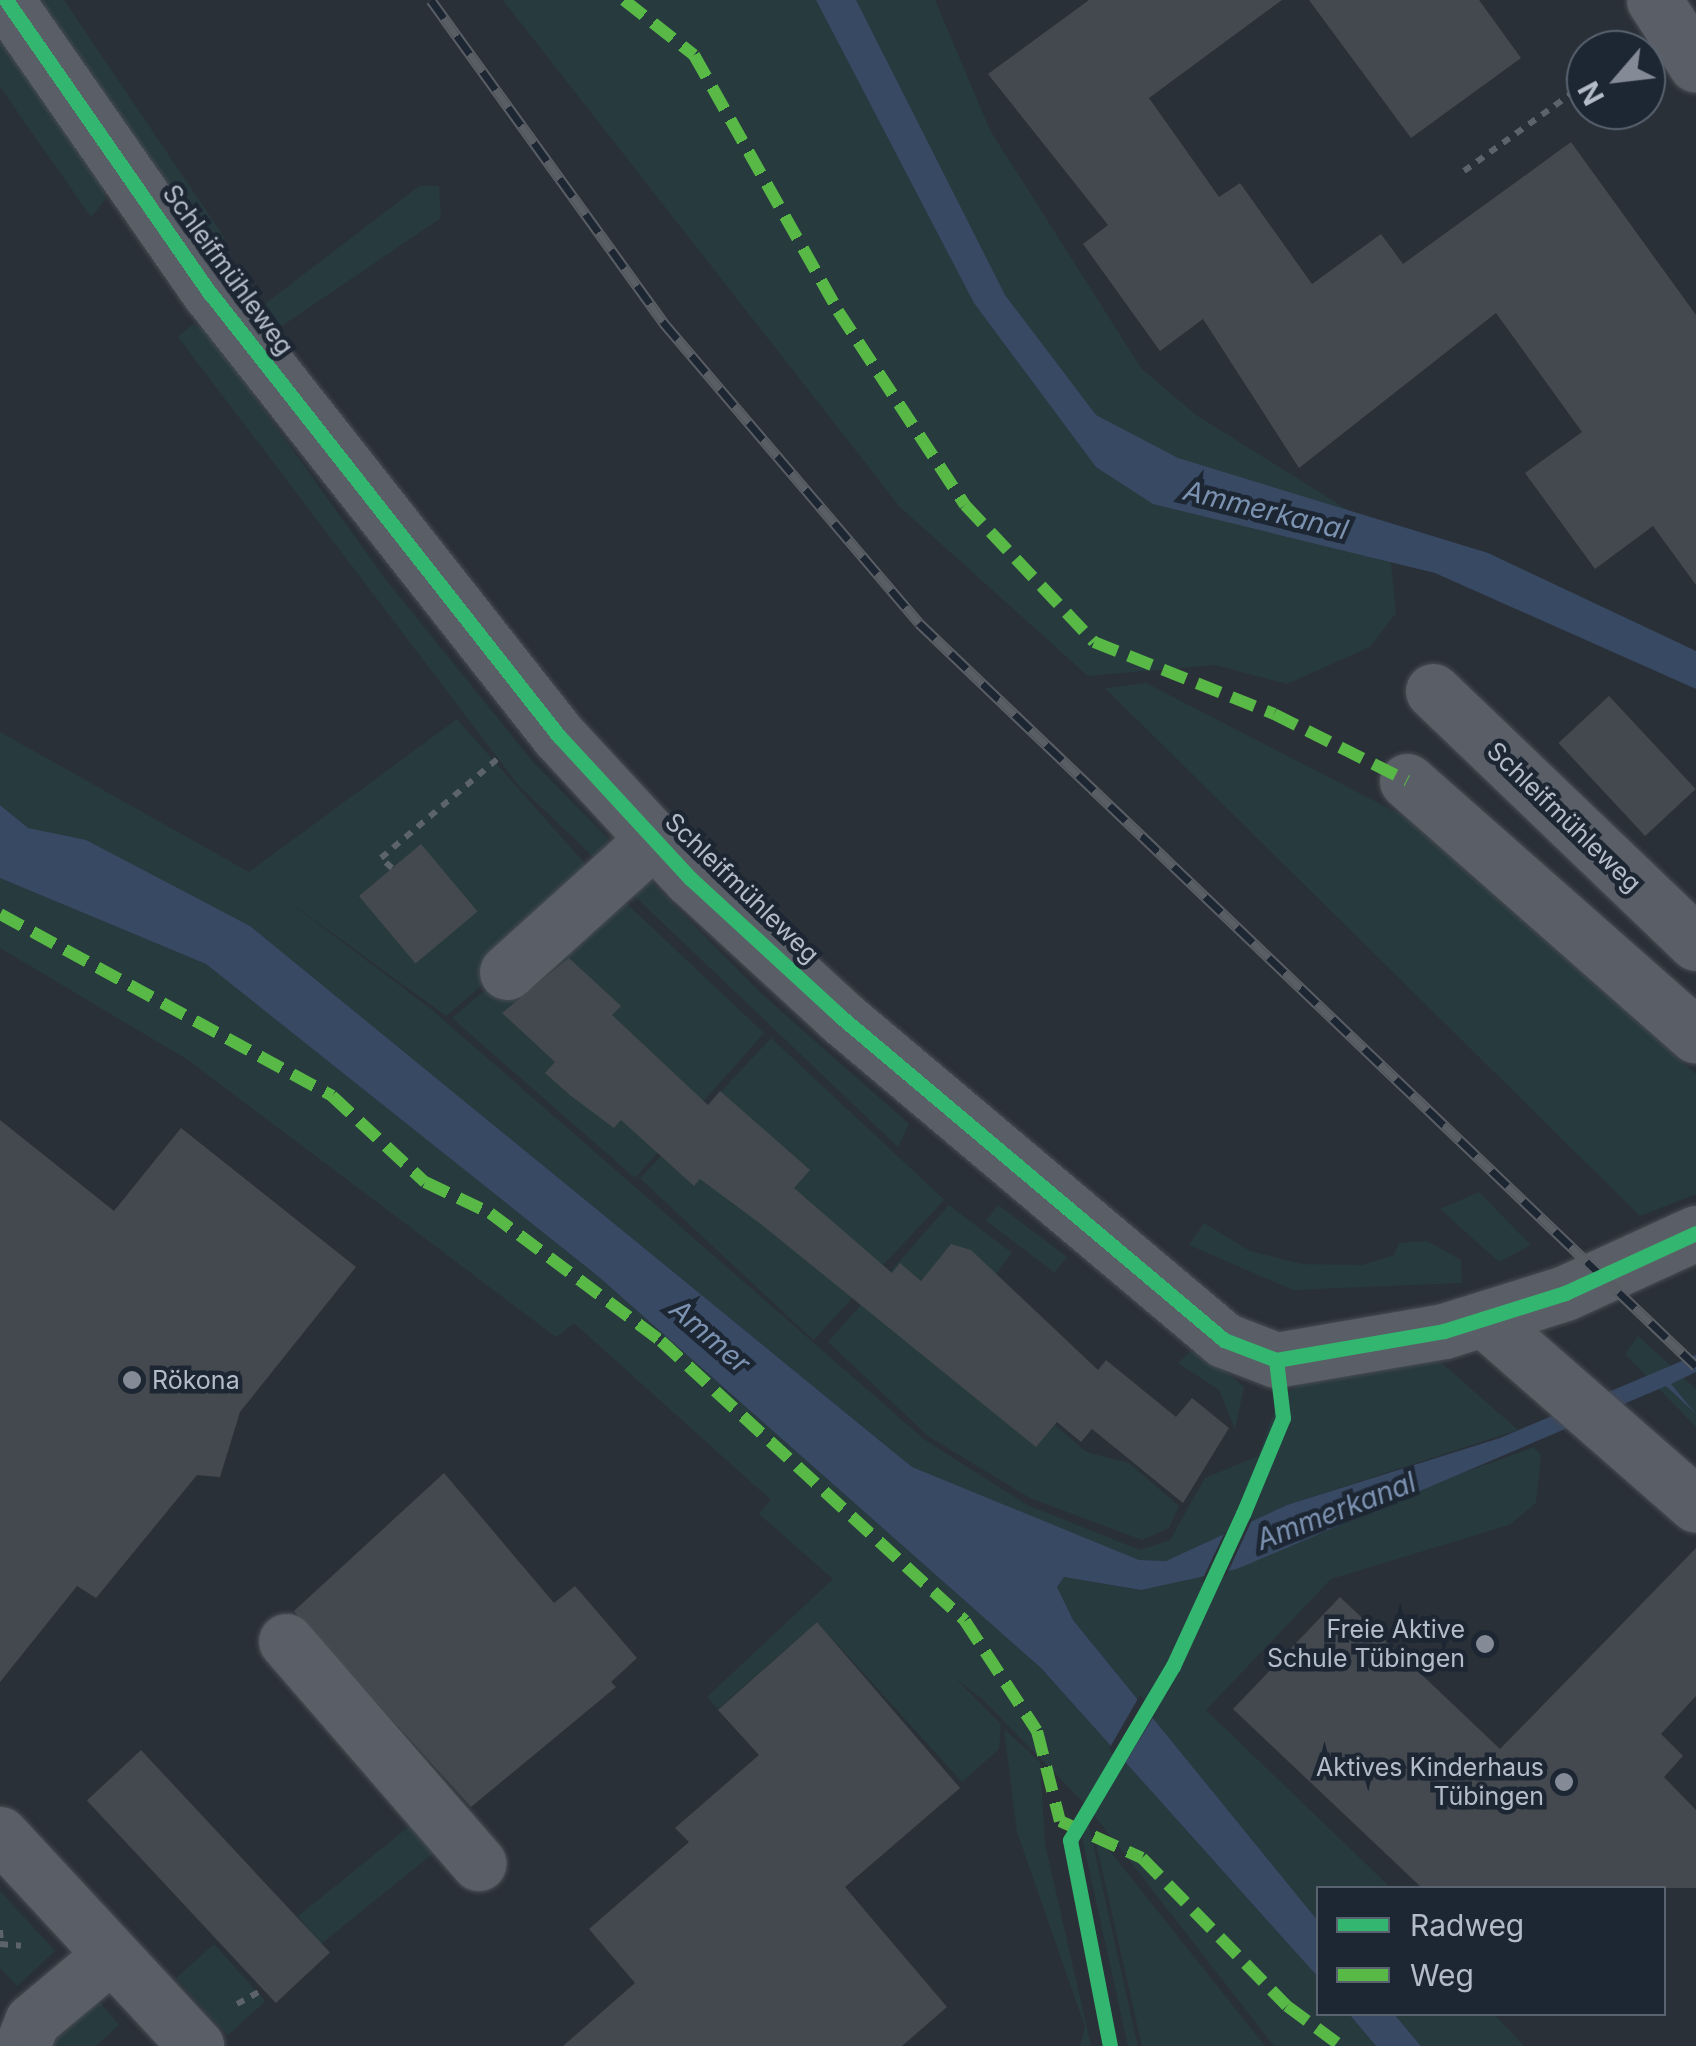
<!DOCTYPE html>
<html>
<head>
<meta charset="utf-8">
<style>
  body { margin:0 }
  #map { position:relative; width:1696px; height:2046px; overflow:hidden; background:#2a3038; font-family:Inter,sans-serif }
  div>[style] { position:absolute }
  .green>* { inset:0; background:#273a3e; transform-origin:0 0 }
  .water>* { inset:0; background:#384963 }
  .pier>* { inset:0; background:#2a3038 }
  .building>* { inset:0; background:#444950; transform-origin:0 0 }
  .path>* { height:6px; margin-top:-3px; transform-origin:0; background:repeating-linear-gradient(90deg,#5d636a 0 8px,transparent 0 16px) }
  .roads { filter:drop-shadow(0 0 2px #484c53) drop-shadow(0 0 2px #484c53) }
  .minor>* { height:55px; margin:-27.5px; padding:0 27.5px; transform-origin:27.5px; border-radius:27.5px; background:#5a5e66 }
  .rail>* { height:11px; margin-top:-5.5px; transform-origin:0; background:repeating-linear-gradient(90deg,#1d2633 0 22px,#595d64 0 44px); box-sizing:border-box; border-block:2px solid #595d64 }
  .quiet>* { height:12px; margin-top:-6px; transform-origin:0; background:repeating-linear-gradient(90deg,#58b947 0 25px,transparent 0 37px) }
  .cycleway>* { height:15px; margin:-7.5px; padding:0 7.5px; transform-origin:7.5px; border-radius:7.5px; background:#33b770 }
  .dots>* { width:28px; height:28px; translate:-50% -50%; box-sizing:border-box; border:5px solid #1d2633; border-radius:50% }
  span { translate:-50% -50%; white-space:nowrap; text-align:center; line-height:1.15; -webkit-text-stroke:9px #1d2633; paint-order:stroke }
  .street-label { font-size:25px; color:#b4bcc9 }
  .poi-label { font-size:25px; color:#b4bcc9 }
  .left { translate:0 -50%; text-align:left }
  .right { translate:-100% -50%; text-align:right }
  .water-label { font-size:28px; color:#7c92b1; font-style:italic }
  .legend { position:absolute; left:1316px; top:1886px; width:350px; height:130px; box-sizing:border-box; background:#1d2633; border:2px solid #59626f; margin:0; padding:12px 18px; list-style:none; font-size:30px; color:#b4bcc9 }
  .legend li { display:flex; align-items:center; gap:20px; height:50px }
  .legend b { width:50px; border:2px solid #59626f }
  .north { position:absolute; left:1566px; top:30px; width:100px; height:100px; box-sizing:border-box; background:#1d2633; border:2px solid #59626f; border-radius:50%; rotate:242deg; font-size:28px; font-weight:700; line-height:40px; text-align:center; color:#b4bcc9 }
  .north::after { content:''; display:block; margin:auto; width:35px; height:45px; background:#848b96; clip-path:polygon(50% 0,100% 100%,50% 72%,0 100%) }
</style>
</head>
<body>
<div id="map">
  <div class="green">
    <div style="clip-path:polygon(40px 0,64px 0,224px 237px,221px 247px,204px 246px)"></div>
    <div style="clip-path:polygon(503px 0,935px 0,990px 130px,1141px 368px,1196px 415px,1354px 514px,1390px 554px,1396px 613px,1370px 647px,1287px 684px,1215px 665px,1088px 676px,900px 507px)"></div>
    <div style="clip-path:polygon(0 36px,98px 172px,106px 199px,91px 217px,0 87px)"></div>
    <div style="clip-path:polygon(419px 186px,439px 186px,441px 218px,273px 332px,261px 307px)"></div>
    <div style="clip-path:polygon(193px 324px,208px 332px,386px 580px,533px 762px,764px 996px,909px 1124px,898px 1147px,519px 786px,178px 337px)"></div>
    <div style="clip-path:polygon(1146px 683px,1402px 815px,1696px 1074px,1696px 1194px,1640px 1216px,1105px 688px)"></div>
    <div style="clip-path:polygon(457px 719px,602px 883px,446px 1016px,280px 895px,431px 1009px,925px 1440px,1027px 1505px,1140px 1550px,1170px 1540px,1205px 1478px,1258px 1456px,1280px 1396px,1320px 1374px,1436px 1358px,1518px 1430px,1287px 1505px,1166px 1561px,1139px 1560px,973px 1495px,912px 1467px,250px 926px,28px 828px,0 805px,0 732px,249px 872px)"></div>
    <div style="clip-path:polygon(0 878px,206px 964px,599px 1277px,1041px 1668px,1318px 1977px,1318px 2014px,1349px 2014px,1376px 2046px,1274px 2046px,1087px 1806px,982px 1699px,956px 1679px,1001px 1724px,999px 1749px,962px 1782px,817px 1622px,718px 1709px,707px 1697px,833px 1579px,759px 1514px,771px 1500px,574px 1323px,556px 1337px,188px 1060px,0 948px)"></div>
    <div style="clip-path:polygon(608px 886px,764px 1033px,635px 1178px,452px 1018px)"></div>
    <div style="left:771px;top:1038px;width:237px;height:192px;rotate:43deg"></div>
    <div style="clip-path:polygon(1479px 1192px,1531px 1245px,1499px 1262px,1440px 1209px)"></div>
    <div style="clip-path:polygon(949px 1205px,1012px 1253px,950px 1334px,1086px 1452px,1129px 1463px,1179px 1506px,1169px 1528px,1142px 1540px,1030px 1498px,928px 1436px,828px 1342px)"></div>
    <div style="left:998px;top:1205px;width:86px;height:20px;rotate:37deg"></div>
    <div style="clip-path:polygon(1204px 1223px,1250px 1251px,1302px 1264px,1362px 1265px,1394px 1255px,1399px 1243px,1427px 1241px,1461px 1260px,1462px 1283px,1293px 1290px,1189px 1245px)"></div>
    <div style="clip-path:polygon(1638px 1336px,1696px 1389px,1696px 1427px,1625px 1354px)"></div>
    <div style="clip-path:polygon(1196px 1346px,1244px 1387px,1235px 1429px,1219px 1390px,1178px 1363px)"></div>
    <div style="clip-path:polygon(1534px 1447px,1541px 1455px,1536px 1503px,1509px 1525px,1331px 1579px,1206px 1710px,1391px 1888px,1318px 1888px,1318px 1921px,1073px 1620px,1056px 1587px,1064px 1577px,1141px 1590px)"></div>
    <div style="clip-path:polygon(1004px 1729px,1040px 1762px,1045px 1844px,1091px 2046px,1080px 2046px,1085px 2027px,1017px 1832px)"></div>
    <div style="left:417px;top:1820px;width:36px;height:153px;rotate:51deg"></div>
    <div style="clip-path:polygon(1088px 1821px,1134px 2030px,1138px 2046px,1128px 2046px,1082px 1838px)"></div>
    <div style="clip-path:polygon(1093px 1830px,1265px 2046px,1142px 2046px)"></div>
    <div style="clip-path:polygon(0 1891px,55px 1951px,17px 1986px,0 1968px)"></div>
    <div style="left:214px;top:1944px;width:77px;height:51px;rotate:48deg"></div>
    <div style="clip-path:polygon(98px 2000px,119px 2025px,96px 2046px,50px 2046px)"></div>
    <div style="clip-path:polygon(1394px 2014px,1494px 2014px,1524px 2046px,1421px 2046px)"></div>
  </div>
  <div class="water">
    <div style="clip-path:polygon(816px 0,856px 0,1005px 295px,1096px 415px,1178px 458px,1488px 553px,1696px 651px,1696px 689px,1435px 573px,1153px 504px,1096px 467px,974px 303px)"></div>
    <div style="clip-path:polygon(0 805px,28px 828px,86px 840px,250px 926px,912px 1467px,1139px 1560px,1166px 1561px,1287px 1505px,1500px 1438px,1696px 1355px,1696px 1372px,1671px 1384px,1696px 1414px,1666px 1386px,1237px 1569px,1141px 1590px,1064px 1577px,1057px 1587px,1073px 1620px,1318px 1921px,1318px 1977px,1041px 1668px,599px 1277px,206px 964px,0 878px)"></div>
    <div style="clip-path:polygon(1349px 2014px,1394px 2014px,1421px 2046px,1376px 2046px)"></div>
  </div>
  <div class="pier">
    <div style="clip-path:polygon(1253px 1518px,1226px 1576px,1201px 1582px,1224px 1534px)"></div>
    <div style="clip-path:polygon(1140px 1695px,1155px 1714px,1124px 1765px,1109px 1749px)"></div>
  </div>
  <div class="building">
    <div style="clip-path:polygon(1089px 0,1282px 0,1149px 98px,1219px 197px,1240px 183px,1312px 284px,1381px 234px,1403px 264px,1571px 142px,1696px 315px,1696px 585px,1653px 526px,1595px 569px,1525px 473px,1582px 432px,1496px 313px,1299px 468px,1203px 319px,1160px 351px,1083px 244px,1108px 225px,988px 74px)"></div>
    <div style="clip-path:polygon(1309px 0,1479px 0,1521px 58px,1411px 138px)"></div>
    <div style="left:1609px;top:696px;width:127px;height:69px;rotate:47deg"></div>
    <div style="left:421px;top:844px;width:88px;height:81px;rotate:50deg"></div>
    <div style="clip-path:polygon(569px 958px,621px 1006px,612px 1015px,708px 1105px,720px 1091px,810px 1170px,794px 1188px,892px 1273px,900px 1263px,921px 1281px,951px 1244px,971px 1250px,1098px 1370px,1106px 1360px,1176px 1417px,1192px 1398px,1229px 1428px,1183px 1503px,1092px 1429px,1081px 1442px,1057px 1422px,1036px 1447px,762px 1225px,700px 1179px,694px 1186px,621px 1120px,614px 1128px,571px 1096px,545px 1073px,555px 1062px,502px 1013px)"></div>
    <div style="clip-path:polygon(0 1120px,114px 1211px,181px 1128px,356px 1267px,240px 1412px,220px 1477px,197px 1475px,96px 1598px,77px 1586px,0 1682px)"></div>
    <div style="clip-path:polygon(444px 1473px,554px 1603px,575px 1586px,637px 1658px,611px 1682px,616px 1687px,471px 1807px,294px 1611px)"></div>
    <div style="clip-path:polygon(1696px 1548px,1696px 1696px,1661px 1734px,1683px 1756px,1664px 1777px,1696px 1810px,1696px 1888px,1422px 1888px,1233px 1709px,1340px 1597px,1500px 1749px)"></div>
    <div style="clip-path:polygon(817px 1622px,960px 1788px,845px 1887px,947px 2007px,902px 2046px,563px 2046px,635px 1983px,589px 1929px,689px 1842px,675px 1828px,759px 1755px,718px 1710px)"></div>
    <div style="left:141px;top:1750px;width:277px;height:74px;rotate:47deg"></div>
  </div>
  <div class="path">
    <div style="left:1464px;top:171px;width:150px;rotate:-35.8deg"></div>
    <div style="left:392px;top:868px;width:15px;rotate:-138deg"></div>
    <div style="left:381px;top:858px;width:159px;rotate:-40.4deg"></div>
    <div style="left:0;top:1930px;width:13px;rotate:86deg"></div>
    <div style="left:0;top:1944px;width:21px;rotate:5deg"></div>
    <div style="left:237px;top:2004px;width:26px;rotate:-29deg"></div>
  </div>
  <div class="roads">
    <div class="minor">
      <div style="left:6px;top:0;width:357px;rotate:55.2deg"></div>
      <div style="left:210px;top:293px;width:563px;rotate:51.79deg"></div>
      <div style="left:558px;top:735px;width:195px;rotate:47.3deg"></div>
      <div style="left:690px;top:878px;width:205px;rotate:42.6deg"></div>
      <div style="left:841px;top:1017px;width:501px;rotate:40.14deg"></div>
      <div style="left:1224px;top:1340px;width:56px;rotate:21deg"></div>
      <div style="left:1276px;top:1360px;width:170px;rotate:-9.8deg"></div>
      <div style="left:1444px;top:1331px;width:127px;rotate:-17.4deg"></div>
      <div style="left:1565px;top:1293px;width:144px;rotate:-24.6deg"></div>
      <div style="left:1654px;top:0;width:77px;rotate:57.1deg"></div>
      <div style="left:1433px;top:691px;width:364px;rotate:43.8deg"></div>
      <div style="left:1407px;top:781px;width:385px;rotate:41.4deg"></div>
      <div style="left:507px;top:972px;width:198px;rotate:-42.1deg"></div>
      <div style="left:1486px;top:1321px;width:279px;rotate:41.2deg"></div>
      <div style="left:286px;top:1641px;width:294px;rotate:49.1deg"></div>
      <div style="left:0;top:1834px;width:289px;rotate:47.2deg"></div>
      <div style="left:22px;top:2046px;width:27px;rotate:-68deg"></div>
      <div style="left:32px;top:2021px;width:103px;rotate:-39.9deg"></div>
    </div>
  </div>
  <div class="rail">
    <div style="left:431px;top:0;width:397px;rotate:54.2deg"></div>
    <div style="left:663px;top:322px;width:395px;rotate:49.6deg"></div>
    <div style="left:919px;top:623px;width:1075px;rotate:43.72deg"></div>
  </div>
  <div class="quiet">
    <div style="left:624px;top:0;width:89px;rotate:38.2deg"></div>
    <div style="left:694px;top:55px;width:294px;rotate:60.6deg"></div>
    <div style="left:838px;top:311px;width:232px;rotate:56.8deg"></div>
    <div style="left:965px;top:505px;width:188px;rotate:46.7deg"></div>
    <div style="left:1094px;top:642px;width:194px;rotate:21.8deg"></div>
    <div style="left:1274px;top:714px;width:149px;rotate:26.7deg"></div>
    <div style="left:0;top:914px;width:379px;rotate:28.7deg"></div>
    <div style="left:332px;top:1096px;width:127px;rotate:42.8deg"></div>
    <div style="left:425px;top:1182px;width:72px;rotate:25.5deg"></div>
    <div style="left:490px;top:1213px;width:214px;rotate:36.8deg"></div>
    <div style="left:661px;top:1341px;width:413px;rotate:42.6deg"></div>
    <div style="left:965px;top:1621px;width:131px;rotate:56.8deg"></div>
    <div style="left:1037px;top:1731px;width:93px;rotate:75.7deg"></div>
    <div style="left:1060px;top:1821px;width:90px;rotate:24.3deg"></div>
    <div style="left:1142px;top:1858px;width:207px;rotate:45.6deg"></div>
    <div style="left:1287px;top:2006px;width:67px;rotate:36.5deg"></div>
  </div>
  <div class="cycleway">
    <div style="left:6px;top:0;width:357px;rotate:55.2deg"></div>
    <div style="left:210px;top:293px;width:563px;rotate:51.79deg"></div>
    <div style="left:558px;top:735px;width:195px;rotate:47.3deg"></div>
    <div style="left:690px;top:878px;width:205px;rotate:42.6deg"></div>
    <div style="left:841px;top:1017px;width:501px;rotate:40.14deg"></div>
    <div style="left:1224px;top:1340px;width:56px;rotate:21deg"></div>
    <div style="left:1276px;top:1360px;width:170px;rotate:-9.8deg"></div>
    <div style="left:1444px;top:1331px;width:127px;rotate:-17.4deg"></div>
    <div style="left:1565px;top:1293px;width:144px;rotate:-24.6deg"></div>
    <div style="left:1110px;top:2046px;width:210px;rotate:-101deg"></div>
    <div style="left:1070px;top:1840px;width:202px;rotate:-59.4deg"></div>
    <div style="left:1173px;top:1666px;width:167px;rotate:-65.3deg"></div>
    <div style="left:1243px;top:1514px;width:104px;rotate:-67.4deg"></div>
    <div style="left:1283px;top:1418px;width:58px;rotate:-96.9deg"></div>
  </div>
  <div class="dots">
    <div style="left:132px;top:1380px;background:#848b96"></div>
    <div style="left:1485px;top:1644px;background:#848b96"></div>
    <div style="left:1564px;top:1782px;background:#848b96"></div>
  </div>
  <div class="street-label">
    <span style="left:228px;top:270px;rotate:54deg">Schleifmühleweg</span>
    <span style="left:1564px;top:817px;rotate:44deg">Schleifmühleweg</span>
    <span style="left:742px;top:888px;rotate:44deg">Schleifmühleweg</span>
  </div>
  <div class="poi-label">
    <span class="left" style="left:152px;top:1380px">Rökona</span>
    <span class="right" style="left:1465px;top:1644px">Freie Aktive<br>Schule Tübingen</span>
    <span class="right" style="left:1544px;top:1782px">Aktives Kinderhaus<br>Tübingen</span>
  </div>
  <div class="water-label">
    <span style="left:1266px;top:510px;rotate:14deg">Ammerkanal</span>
    <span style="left:710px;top:1336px;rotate:41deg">Ammer</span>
    <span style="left:1336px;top:1511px;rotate:-21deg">Ammerkanal</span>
  </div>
  <ul class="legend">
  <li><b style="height:12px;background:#33b770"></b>Radweg</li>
  <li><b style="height:12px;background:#58b947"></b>Weg</li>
  </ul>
  <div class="north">N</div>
</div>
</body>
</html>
